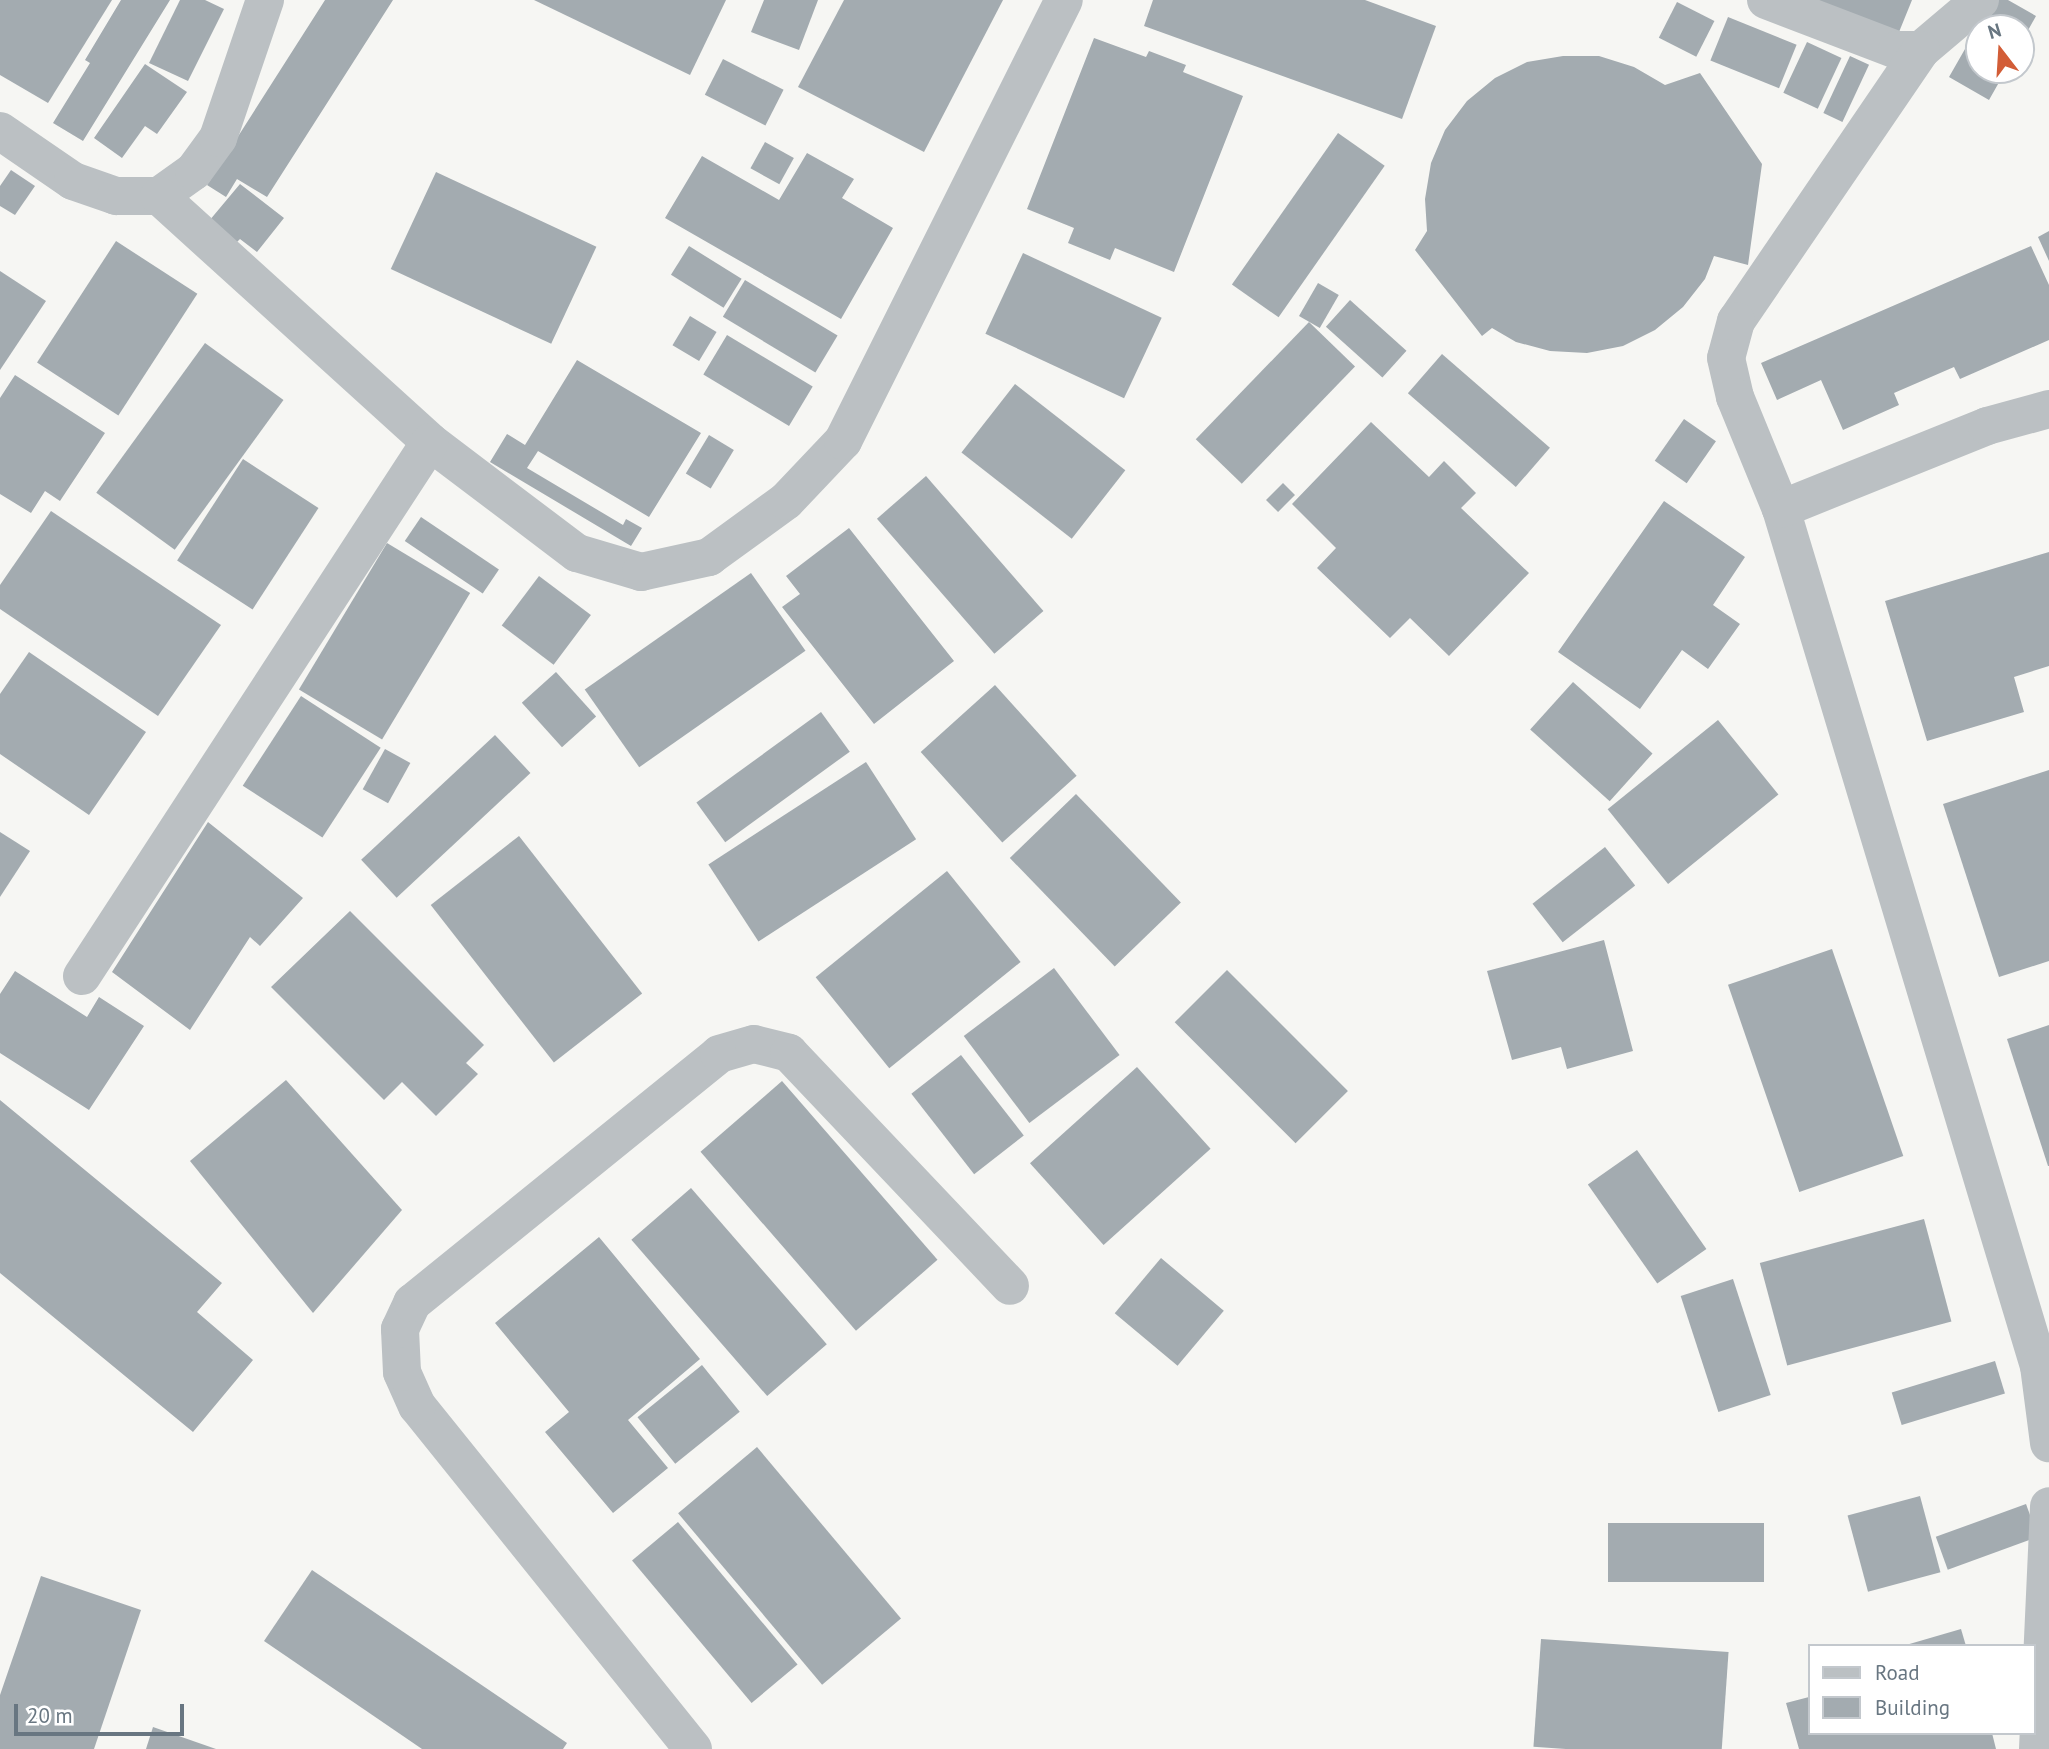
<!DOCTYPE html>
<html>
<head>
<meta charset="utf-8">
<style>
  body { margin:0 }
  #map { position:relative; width:2049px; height:1749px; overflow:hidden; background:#f6f6f3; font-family:"PT Sans",sans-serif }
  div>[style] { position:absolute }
  .building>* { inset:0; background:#a3abb0; transform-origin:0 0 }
  .minor>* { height:38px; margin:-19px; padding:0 19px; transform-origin:19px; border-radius:19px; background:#bbc0c3 }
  span { translate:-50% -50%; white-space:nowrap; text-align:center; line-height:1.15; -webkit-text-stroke:7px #fff; paint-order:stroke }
  .legend { position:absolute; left:1808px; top:1644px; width:228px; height:91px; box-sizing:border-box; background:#fff; border:2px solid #c3c8cd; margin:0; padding:9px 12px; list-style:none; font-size:21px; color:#687681 }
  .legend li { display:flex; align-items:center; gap:14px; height:35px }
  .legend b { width:35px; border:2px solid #c3c8cd }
  .north { position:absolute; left:1965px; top:14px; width:70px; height:70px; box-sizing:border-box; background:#fff; border:2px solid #c3c8cd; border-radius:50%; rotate:343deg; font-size:19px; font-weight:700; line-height:28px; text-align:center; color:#687681 }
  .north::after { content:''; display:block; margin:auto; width:24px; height:32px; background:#d25d37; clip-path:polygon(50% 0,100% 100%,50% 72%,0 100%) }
  .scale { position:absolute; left:14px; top:1704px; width:170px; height:32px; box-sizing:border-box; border:4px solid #687681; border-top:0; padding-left:9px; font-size:21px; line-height:24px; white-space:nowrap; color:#687681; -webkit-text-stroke:5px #fff; paint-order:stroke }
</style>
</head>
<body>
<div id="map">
  <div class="building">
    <div style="clip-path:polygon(0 0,112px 0,48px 103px,0 75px)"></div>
    <div style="clip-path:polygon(121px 0,170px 0,83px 141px,53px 123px,90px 63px,85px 60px)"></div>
    <div style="clip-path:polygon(180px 0,205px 0,224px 9px,188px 81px,149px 63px)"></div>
    <div style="clip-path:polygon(325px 0,393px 0,267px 197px,237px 179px,226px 197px,207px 185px)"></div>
    <div style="clip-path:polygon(534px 0,726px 0,690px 75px)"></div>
    <div style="clip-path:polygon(764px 0,818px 0,799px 50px,751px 32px)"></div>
    <div style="clip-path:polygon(844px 0,1003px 0,924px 152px,798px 87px)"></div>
    <div style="clip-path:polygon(1153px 0,1365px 0,1436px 26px,1402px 119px,1144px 26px)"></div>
    <div style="clip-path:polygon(1806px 0,1912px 0,1897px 37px)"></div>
    <div style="clip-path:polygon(1993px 0,2008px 0,2036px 16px,2021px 43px,2021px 28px,1979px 28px,1979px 70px,2006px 70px,1989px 100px,1949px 77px)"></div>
    <div style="left:1677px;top:2px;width:42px;height:40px;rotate:27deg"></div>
    <div style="left:1728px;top:17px;width:74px;height:47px;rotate:22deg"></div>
    <div style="clip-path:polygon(1094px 38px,1146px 57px,1149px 51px,1186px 65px,1183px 72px,1243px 96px,1174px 272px,1115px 248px,1110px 260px,1068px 243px,1074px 228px,1027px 209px)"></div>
    <div style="left:1807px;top:42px;width:38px;height:56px;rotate:25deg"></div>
    <div style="clip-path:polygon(1563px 56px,1599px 56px,1634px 67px,1665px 85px,1700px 73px,1762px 164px,1748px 265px,1714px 256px,1705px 279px,1683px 307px,1655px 330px,1623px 346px,1587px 353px,1550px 351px,1516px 342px,1492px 328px,1482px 336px,1415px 250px,1427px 231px,1425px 199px,1431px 163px,1445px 130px,1467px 101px,1495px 78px,1527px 62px)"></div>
    <div style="left:1850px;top:56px;width:21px;height:63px;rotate:25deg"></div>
    <div style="left:723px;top:59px;width:68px;height:40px;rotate:27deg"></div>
    <div style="clip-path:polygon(145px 64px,187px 92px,157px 134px,145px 126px,122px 158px,94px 138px)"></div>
    <div style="left:1338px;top:133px;width:57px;height:185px;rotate:35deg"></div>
    <div style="left:765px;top:142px;width:33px;height:30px;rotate:29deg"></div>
    <div style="clip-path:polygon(807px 153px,854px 179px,842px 198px,893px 228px,841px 319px,665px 218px,702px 156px,779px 200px)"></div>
    <div style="clip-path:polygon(11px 170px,35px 186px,15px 215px,0 206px,0 186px)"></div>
    <div style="left:436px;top:172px;width:177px;height:107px;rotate:25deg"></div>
    <div style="clip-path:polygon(240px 184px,284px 218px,257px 252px,240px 239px,236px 243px,209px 221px)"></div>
    <div style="clip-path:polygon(2049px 231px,2049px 261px,2038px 237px)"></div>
    <div style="left:116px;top:241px;width:97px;height:145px;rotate:33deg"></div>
    <div style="left:689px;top:246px;width:62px;height:34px;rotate:32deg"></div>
    <div style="clip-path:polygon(2031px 246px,2049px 285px,2049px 340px,1960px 379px,1954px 367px,1894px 393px,1899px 405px,1843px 430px,1821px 380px,1777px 400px,1761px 363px)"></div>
    <div style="left:1023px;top:253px;width:153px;height:89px;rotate:25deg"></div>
    <div style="clip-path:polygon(0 271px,46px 301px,0 370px)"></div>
    <div style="left:745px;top:280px;width:108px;height:43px;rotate:31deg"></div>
    <div style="left:1318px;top:283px;width:24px;height:38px;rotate:30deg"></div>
    <div style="left:1350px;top:300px;width:76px;height:36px;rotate:42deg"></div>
    <div style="left:690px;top:316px;width:31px;height:34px;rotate:31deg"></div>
    <div style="left:1309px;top:322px;width:64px;height:163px;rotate:44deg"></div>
    <div style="left:727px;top:335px;width:100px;height:46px;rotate:31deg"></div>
    <div style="left:205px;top:343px;width:97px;height:185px;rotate:36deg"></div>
    <div style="left:1442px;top:354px;width:143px;height:52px;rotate:41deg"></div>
    <div style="clip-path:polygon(577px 360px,701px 433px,649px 517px,538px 451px,527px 468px,623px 525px,626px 519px,642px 528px,631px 546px,490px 462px,507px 434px,525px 445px)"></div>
    <div style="clip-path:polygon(15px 375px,105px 433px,60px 501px,45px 491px,31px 513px,0 494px,0 398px)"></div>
    <div style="left:1015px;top:384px;width:140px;height:87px;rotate:38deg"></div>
    <div style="left:1684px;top:419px;width:39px;height:51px;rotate:35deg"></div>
    <div style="clip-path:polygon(1371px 422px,1429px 477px,1444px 461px,1476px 493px,1461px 508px,1529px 573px,1449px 656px,1410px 618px,1390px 638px,1317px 568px,1336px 548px,1292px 504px)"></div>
    <div style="left:709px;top:435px;width:29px;height:45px;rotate:31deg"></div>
    <div style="left:243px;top:459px;width:90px;height:121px;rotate:33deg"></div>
    <div style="left:926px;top:476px;width:179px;height:65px;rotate:49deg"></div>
    <div style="left:1283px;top:483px;width:17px;height:24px;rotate:45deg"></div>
    <div style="clip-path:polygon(1664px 501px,1745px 557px,1713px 605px,1740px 624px,1708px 669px,1682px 650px,1640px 709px,1558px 652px)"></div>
    <div style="clip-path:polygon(51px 511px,221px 625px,158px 716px,0 609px,0 585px)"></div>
    <div style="left:421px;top:517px;width:94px;height:29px;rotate:34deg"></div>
    <div style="clip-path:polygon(849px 528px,954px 661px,874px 724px,782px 607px,800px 594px,786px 576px)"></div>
    <div style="left:387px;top:543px;width:97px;height:171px;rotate:31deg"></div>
    <div style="clip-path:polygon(2049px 552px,2049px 666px,2014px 677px,2024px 712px,1927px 741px,1885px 601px)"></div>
    <div style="left:751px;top:573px;width:95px;height:203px;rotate:55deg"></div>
    <div style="left:539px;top:576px;width:65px;height:62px;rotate:37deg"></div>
    <div style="clip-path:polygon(29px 652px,146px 732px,89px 815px,0 754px,0 694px)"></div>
    <div style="left:556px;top:672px;width:60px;height:46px;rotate:48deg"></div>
    <div style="left:1573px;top:682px;width:107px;height:64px;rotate:42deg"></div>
    <div style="left:995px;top:685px;width:122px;height:100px;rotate:48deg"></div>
    <div style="left:301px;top:696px;width:95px;height:107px;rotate:33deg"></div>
    <div style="left:821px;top:712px;width:49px;height:154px;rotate:54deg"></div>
    <div style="left:1718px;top:720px;width:96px;height:142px;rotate:51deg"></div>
    <div style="left:495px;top:735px;width:52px;height:183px;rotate:47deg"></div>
    <div style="left:385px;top:749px;width:29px;height:46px;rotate:29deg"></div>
    <div style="left:866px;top:762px;width:92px;height:188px;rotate:57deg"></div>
    <div style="clip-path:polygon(2049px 770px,2049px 961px,1999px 977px,1943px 804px)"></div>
    <div style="left:1076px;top:794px;width:151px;height:92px;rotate:46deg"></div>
    <div style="clip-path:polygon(208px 822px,303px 898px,260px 946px,250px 937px,190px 1030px,112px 972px)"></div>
    <div style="clip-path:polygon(0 832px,30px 851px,0 897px)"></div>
    <div style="left:519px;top:836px;width:200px;height:112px;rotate:52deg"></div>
    <div style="left:1605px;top:847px;width:49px;height:92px;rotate:52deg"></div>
    <div style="left:947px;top:871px;width:117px;height:169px;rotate:51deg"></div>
    <div style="clip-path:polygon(350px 911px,484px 1045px,466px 1063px,478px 1074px,436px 1116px,402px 1082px,384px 1100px,271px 987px)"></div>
    <div style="clip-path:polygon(1604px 940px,1633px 1051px,1567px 1069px,1561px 1047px,1512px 1060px,1487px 971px)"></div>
    <div style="left:1832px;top:949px;width:219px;height:110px;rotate:71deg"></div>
    <div style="left:1054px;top:968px;width:109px;height:113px;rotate:53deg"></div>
    <div style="left:1227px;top:970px;width:171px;height:74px;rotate:45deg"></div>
    <div style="clip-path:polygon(15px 971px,87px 1017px,99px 997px,144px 1026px,89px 1110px,0 1053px,0 994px)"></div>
    <div style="clip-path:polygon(2049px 1025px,2049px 1166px,2048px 1166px,2007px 1039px)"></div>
    <div style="left:961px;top:1055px;width:102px;height:63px;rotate:52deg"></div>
    <div style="left:1137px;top:1067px;width:110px;height:144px;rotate:48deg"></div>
    <div style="clip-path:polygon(286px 1080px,402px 1210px,313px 1313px,190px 1161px)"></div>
    <div style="left:782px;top:1081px;width:237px;height:108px;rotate:49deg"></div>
    <div style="clip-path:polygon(0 1100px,222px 1283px,197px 1312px,253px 1360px,193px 1432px,0 1273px)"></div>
    <div style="left:1637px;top:1150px;width:121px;height:60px;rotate:55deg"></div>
    <div style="left:691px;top:1188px;width:207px;height:79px;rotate:49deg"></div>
    <div style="left:1924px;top:1219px;width:106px;height:170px;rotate:75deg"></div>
    <div style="clip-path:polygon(599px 1237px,700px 1359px,628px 1420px,668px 1468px,613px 1513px,545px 1432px,569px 1412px,495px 1323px)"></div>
    <div style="left:1161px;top:1258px;width:82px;height:72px;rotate:40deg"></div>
    <div style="left:1733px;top:1279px;width:122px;height:55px;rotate:72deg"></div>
    <div style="left:1995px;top:1361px;width:34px;height:108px;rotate:73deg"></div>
    <div style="left:702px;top:1365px;width:60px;height:83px;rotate:51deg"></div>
    <div style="left:757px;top:1447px;width:224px;height:103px;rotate:50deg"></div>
    <div style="left:1920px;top:1496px;width:79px;height:75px;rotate:75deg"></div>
    <div style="left:2026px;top:1504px;width:35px;height:96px;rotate:70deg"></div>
    <div style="left:678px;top:1522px;width:186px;height:60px;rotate:50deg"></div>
    <div style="left:1764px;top:1523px;width:59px;height:156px;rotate:90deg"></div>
    <div style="clip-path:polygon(312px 1570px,567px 1743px,563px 1749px,422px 1749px,264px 1641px)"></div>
    <div style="clip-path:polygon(41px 1576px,141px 1610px,94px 1749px,0 1749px,0 1695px)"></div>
    <div style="clip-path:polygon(1961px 1629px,1966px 1646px,1906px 1646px,1906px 1645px)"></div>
    <div style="left:1541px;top:1639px;width:188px;height:108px;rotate:4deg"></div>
    <div style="clip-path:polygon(1809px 1697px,1809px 1733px,1992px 1733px,1996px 1749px,1799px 1749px,1786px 1703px)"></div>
    <div style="clip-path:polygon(153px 1727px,216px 1749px,146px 1749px)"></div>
  </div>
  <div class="minor">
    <div style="left:1766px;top:0;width:140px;rotate:20.9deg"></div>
    <div style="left:1897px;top:50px;width:24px"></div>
    <div style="left:1980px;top:0;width:77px;rotate:139.7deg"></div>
    <div style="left:1921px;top:50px;width:328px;rotate:124.3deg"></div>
    <div style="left:1736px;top:321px;width:38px;rotate:105deg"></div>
    <div style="left:1726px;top:358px;width:40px;rotate:77deg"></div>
    <div style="left:1735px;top:397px;width:121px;rotate:67.7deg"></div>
    <div style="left:1781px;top:509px;width:895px;rotate:73.25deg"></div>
    <div style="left:2039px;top:1366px;width:78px;rotate:82.6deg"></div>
    <div style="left:0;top:131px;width:88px;rotate:34.4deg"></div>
    <div style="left:73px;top:181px;width:46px;rotate:19.2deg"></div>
    <div style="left:116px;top:196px;width:43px"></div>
    <div style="left:159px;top:196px;width:43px;rotate:-35.5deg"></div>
    <div style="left:194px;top:171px;width:41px;rotate:-54deg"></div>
    <div style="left:218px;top:138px;width:146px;rotate:-71.2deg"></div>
    <div style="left:159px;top:196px;width:366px;rotate:42.2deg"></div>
    <div style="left:430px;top:442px;width:184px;rotate:37.1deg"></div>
    <div style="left:577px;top:553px;width:67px;rotate:16.5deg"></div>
    <div style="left:641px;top:572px;width:70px;rotate:-12.4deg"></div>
    <div style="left:709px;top:557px;width:95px;rotate:-36deg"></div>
    <div style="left:786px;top:501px;width:83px;rotate:-46.5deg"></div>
    <div style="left:843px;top:441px;width:493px;rotate:-63.4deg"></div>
    <div style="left:1781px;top:509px;width:222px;rotate:-21.9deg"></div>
    <div style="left:1987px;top:426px;width:64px;rotate:-15.3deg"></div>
    <div style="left:82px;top:976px;width:637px;rotate:-56.91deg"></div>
    <div style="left:693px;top:1749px;width:440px;rotate:-128.8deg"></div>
    <div style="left:417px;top:1406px;width:37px;rotate:-114deg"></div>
    <div style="left:402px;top:1372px;width:43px;rotate:-92.7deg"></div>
    <div style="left:400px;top:1329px;width:29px;rotate:-65deg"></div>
    <div style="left:412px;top:1303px;width:395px;rotate:-39deg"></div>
    <div style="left:719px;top:1054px;width:36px;rotate:-16deg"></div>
    <div style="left:754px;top:1044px;width:36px;rotate:14deg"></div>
    <div style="left:789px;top:1053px;width:321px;rotate:46.5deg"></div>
    <div style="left:2038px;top:1749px;width:243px;rotate:-87.4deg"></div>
  </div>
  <ul class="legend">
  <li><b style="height:9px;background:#bbc0c3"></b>Road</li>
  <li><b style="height:19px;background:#a3abb0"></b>Building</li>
  </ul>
  <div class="north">N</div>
  <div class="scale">20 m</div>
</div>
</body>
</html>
